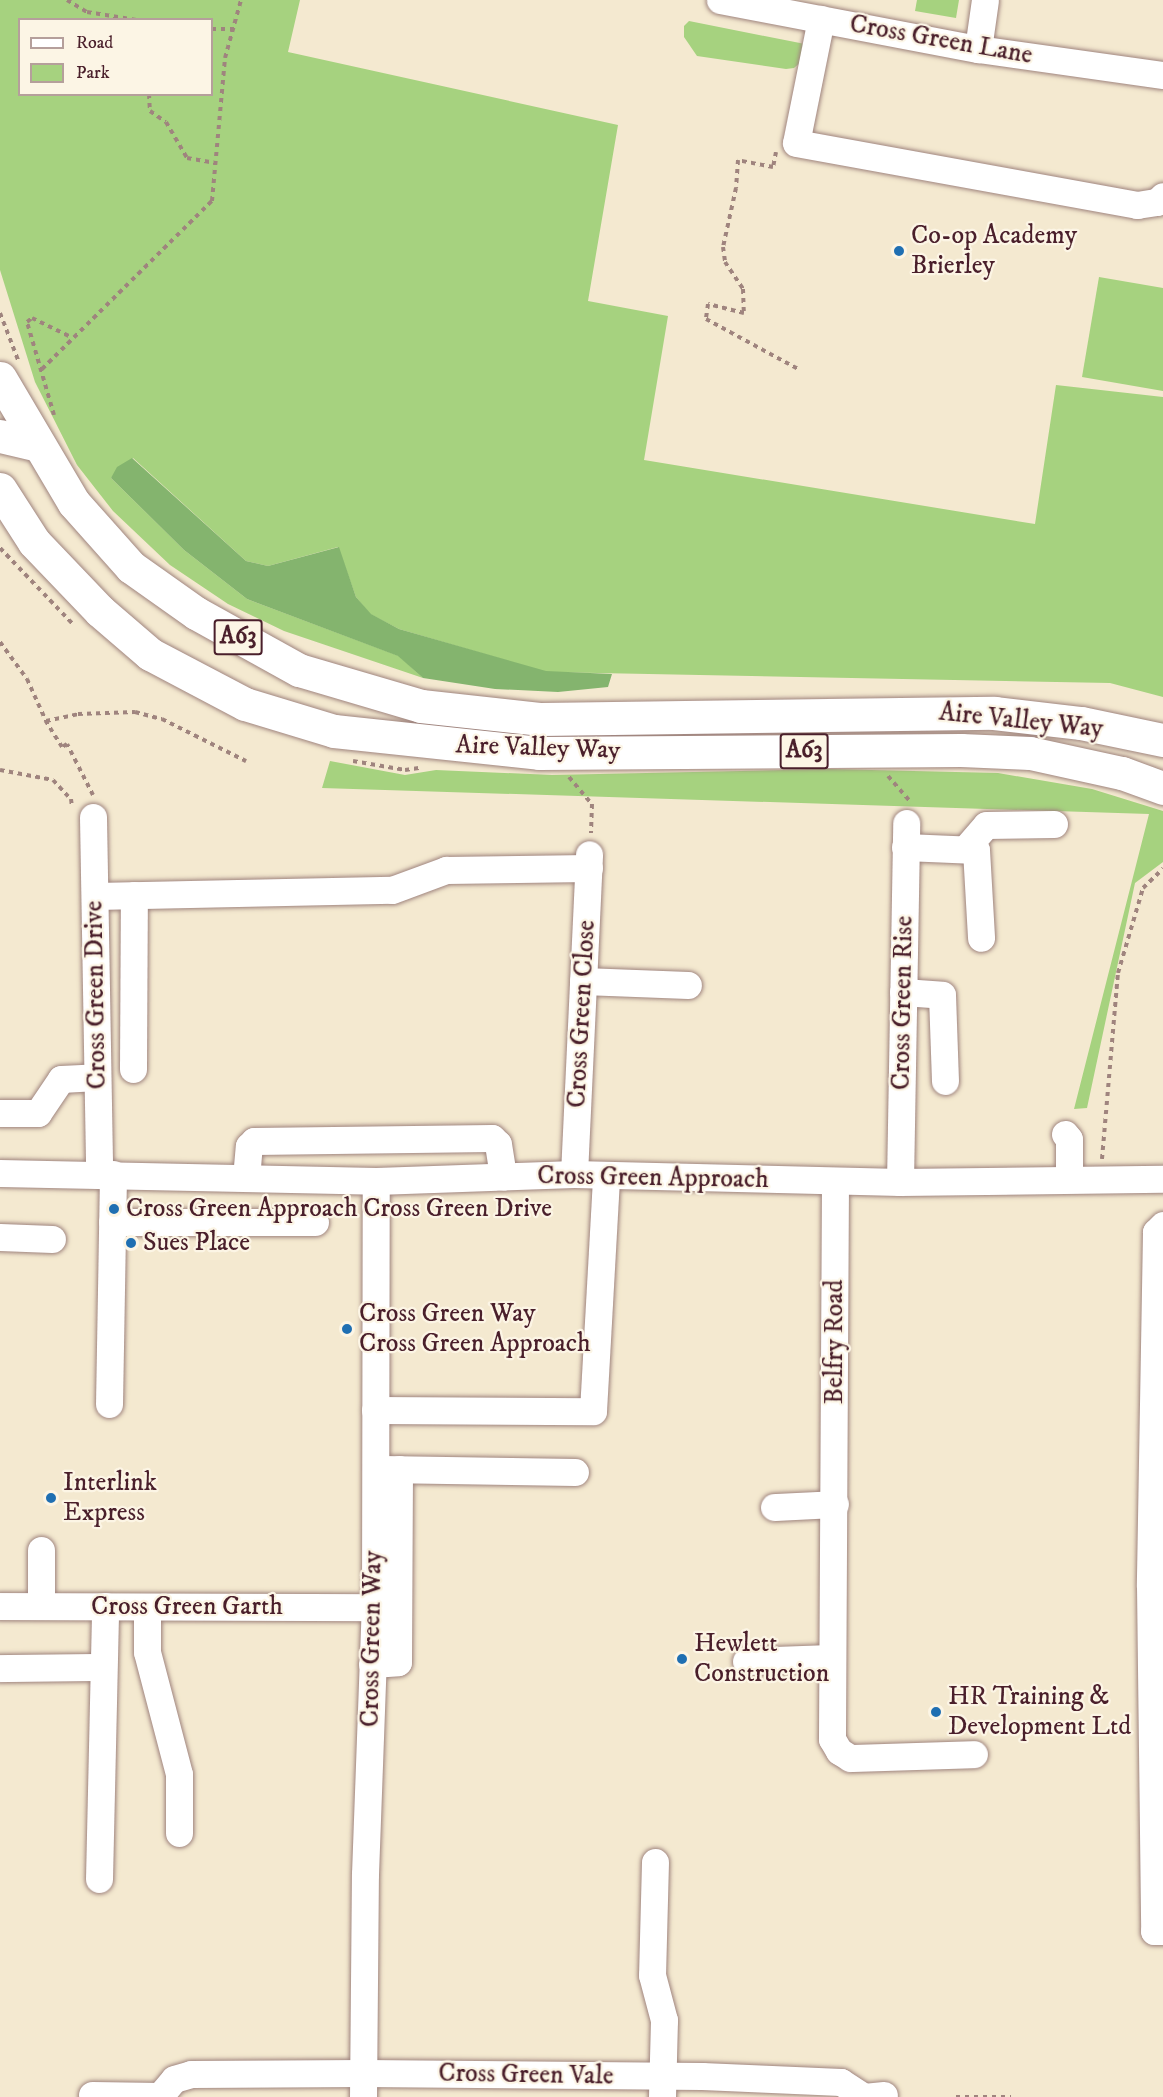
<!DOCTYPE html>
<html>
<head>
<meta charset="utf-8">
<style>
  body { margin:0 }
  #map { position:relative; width:1163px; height:2097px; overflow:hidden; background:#f4e9d0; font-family:"IM FELL DW Pica",serif }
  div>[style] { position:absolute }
  .green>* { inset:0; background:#a6d27f }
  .forest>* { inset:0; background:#84b46e }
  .path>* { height:4px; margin-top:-2px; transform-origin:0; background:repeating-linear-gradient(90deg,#9f847e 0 4.5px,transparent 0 9px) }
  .roads { filter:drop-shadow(0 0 2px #9f847e) drop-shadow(0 0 2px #9f847e) }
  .minor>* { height:27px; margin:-13.5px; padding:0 13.5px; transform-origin:13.5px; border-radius:13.5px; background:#fff }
  .highway>* { height:33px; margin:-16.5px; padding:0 16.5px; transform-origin:16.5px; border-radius:16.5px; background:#fff }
  .dots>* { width:16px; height:16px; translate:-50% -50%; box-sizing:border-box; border:3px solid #fcf5e5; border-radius:50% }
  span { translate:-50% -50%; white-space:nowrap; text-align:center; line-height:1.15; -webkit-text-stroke:4.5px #fcf5e5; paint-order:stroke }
  .shield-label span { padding:2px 4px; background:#fcf5e5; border:2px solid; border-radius:4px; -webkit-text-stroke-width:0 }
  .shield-label { font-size:24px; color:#4a1f2b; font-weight:700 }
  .street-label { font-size:26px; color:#4a1f2b }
  .poi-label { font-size:26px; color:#4a1f2b }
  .left { translate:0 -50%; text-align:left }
  .legend { position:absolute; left:18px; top:18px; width:195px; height:78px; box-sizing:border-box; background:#fcf5e5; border:2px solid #b59f9b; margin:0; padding:8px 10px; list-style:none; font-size:18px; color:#4a1f2b }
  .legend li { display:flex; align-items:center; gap:12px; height:30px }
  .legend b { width:30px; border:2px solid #b59f9b }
</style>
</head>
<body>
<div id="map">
  <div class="green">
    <div style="clip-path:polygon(evenodd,0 0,300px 0,288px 52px,618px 125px,588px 301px,668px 316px,644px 460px,1035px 524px,1056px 385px,1163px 397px,1163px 697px,1110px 683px,546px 672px,399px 629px,370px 614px,356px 597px,338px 547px,268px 566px,246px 561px,133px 458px,111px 478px,184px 550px,247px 599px,399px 656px,423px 678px,284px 631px,228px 604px,170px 565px,113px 511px,77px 465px,35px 382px,0 270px,0 0,20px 20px,212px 20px,212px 94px,20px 94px,20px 20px)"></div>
    <div style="clip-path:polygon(917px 0,959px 0,956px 18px,915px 11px)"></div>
    <div style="clip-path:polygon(689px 21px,810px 45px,809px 55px,794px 68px,786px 69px,697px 56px,684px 37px,684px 26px)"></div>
    <div style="clip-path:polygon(1099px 277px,1163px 288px,1163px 391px,1082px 377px)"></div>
    <div style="clip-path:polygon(330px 761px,405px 775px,436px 770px,552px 775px,829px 769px,998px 773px,1092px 789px,1163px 811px,1163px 862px,1135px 883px,1087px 1108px,1074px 1109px,1149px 814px,322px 788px)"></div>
  </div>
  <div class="forest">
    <div style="clip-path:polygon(132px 458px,246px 561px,268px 566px,339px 547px,356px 597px,371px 614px,399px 629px,546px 671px,612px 674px,608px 687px,558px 692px,495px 689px,423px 678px,398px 656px,247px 599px,184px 550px,111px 478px,117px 467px)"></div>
  </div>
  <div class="path">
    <div style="left:67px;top:0;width:23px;rotate:31deg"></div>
    <div style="left:87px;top:12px;width:50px;rotate:9.3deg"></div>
    <div style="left:212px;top:29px;width:23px"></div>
    <div style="left:149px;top:94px;width:17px;rotate:87deg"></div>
    <div style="left:150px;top:111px;width:19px;rotate:35deg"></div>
    <div style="left:166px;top:122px;width:42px;rotate:59.7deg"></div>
    <div style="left:187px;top:158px;width:29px;rotate:10deg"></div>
    <div style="left:776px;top:152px;width:15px;rotate:101deg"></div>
    <div style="left:773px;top:167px;width:36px;rotate:-169deg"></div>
    <div style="left:738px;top:160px;width:28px;rotate:94deg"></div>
    <div style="left:736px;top:188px;width:60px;rotate:102.4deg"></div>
    <div style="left:723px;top:247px;width:15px;rotate:82deg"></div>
    <div style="left:725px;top:262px;width:32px;rotate:56deg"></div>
    <div style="left:743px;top:289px;width:24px;rotate:88deg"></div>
    <div style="left:744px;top:313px;width:37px;rotate:-166deg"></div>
    <div style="left:708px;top:304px;width:15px;rotate:98deg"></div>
    <div style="left:706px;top:319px;width:107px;rotate:28.5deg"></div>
    <div style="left:0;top:313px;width:50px;rotate:69deg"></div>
    <div style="left:42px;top:369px;width:239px;rotate:-44.7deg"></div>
    <div style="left:212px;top:201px;width:144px;rotate:-84.8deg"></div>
    <div style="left:225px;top:58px;width:60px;rotate:-74.6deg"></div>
    <div style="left:54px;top:415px;width:97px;rotate:-106.2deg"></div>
    <div style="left:27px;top:322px;width:6px;rotate:-39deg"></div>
    <div style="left:32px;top:318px;width:43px;rotate:26deg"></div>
    <div style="left:0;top:548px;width:105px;rotate:46.2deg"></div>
    <div style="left:0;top:642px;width:46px;rotate:53.9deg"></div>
    <div style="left:27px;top:679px;width:46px;rotate:65.7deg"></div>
    <div style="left:353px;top:761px;width:53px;rotate:9.8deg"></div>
    <div style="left:405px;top:770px;width:14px;rotate:-8deg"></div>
    <div style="left:0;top:770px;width:54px;rotate:10.7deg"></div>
    <div style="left:53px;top:780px;width:26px;rotate:47deg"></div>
    <div style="left:71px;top:799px;width:8px;rotate:83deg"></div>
    <div style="left:888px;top:776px;width:35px;rotate:49deg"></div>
    <div style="left:569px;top:777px;width:35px;rotate:50deg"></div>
    <div style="left:592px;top:804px;width:29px;rotate:92deg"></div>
    <div style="left:93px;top:795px;width:57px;rotate:-117deg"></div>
    <div style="left:67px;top:744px;width:6px;rotate:149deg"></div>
    <div style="left:62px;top:747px;width:31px;rotate:-122deg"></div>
    <div style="left:46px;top:721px;width:33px;rotate:-12deg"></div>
    <div style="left:78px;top:714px;width:57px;rotate:-2deg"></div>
    <div style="left:135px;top:712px;width:28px;rotate:15deg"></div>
    <div style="left:162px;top:719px;width:94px;rotate:26.6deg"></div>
    <div style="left:1102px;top:1159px;width:187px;rotate:-85.1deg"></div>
    <div style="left:1118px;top:973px;width:89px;rotate:-73.6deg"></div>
    <div style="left:1143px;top:888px;width:28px;rotate:-44deg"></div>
    <div style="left:956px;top:2097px;width:55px"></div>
  </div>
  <div class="roads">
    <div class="minor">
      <div style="left:720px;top:0;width:263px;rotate:10.8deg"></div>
      <div style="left:978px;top:49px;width:187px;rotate:8deg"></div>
      <div style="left:821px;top:19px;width:126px;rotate:101.4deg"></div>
      <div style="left:796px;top:143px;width:347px;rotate:10.3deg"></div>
      <div style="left:1137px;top:205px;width:20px;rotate:-9deg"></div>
      <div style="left:1157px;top:202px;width:8px;rotate:-45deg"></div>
      <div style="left:978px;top:49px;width:49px;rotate:-81.9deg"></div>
      <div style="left:93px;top:817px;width:356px;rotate:89deg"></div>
      <div style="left:905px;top:847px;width:71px;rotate:2.4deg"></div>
      <div style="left:976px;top:850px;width:88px;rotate:86.7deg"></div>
      <div style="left:966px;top:848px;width:30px;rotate:-49deg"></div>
      <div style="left:986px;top:825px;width:68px;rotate:-0.8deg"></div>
      <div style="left:95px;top:896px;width:297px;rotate:-1.2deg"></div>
      <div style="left:392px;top:890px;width:58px;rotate:-20.3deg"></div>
      <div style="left:446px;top:870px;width:143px;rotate:-0.8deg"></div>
      <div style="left:583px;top:981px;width:105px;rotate:2.2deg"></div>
      <div style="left:903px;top:992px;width:39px;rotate:4deg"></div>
      <div style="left:942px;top:995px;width:86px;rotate:88deg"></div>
      <div style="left:133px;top:1069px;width:174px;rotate:-89.7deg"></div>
      <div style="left:0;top:1113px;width:38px"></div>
      <div style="left:38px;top:1113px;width:41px;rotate:-55.9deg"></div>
      <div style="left:61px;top:1079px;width:36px;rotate:-3deg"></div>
      <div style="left:1065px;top:1134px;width:6px;rotate:51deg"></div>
      <div style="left:1069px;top:1139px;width:39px;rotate:90deg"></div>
      <div style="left:0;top:1173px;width:376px;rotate:1.2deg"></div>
      <div style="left:376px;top:1181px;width:198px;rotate:-2deg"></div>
      <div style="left:574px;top:1174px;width:326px;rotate:1.4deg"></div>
      <div style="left:900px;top:1182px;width:263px;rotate:-0.7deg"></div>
      <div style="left:574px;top:1174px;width:320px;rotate:-87.3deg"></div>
      <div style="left:246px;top:1178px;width:32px;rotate:-85deg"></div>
      <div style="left:249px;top:1146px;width:7px;rotate:-45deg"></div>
      <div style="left:254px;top:1141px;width:238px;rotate:-0.7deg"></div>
      <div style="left:492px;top:1138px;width:8px;rotate:45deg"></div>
      <div style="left:498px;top:1144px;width:33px;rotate:81deg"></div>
      <div style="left:835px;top:1181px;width:558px;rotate:90.31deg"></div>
      <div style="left:832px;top:1739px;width:14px;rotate:60deg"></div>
      <div style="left:839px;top:1751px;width:13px;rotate:32deg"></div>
      <div style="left:850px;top:1758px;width:124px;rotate:-1.8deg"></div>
      <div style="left:900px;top:1182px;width:359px;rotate:-89deg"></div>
      <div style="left:112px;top:1222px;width:203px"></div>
      <div style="left:1163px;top:1225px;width:10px;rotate:135deg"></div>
      <div style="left:1156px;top:1232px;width:354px;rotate:91deg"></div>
      <div style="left:1150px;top:1586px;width:345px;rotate:89.3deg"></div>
      <div style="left:1154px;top:1931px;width:9px"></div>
      <div style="left:0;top:1237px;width:52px;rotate:2.2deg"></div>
      <div style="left:109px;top:1404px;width:230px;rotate:-89deg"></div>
      <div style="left:375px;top:1410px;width:218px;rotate:0.3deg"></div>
      <div style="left:593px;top:1411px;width:236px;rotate:-86.8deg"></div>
      <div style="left:382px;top:1469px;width:193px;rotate:0.9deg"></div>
      <div style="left:774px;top:1507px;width:61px;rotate:-2.8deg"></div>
      <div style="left:0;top:1606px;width:375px;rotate:0.2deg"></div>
      <div style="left:41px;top:1606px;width:56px;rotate:-90deg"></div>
      <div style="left:147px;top:1607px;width:45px;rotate:90deg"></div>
      <div style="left:147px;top:1652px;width:126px;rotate:75.3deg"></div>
      <div style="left:179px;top:1774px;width:59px;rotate:90deg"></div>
      <div style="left:746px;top:1661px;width:85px;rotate:-2deg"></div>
      <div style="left:372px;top:1664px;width:26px;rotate:-4deg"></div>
      <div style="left:398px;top:1662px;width:193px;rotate:-89.7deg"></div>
      <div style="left:0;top:1668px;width:103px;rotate:-0.6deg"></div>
      <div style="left:655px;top:1862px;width:113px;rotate:91.5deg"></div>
      <div style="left:652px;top:1975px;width:47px;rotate:75.1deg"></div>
      <div style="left:664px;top:2020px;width:77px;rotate:91.5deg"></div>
      <div style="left:99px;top:1879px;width:273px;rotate:-88.7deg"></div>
      <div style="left:92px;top:2095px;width:67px;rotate:0.9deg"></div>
      <div style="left:159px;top:2097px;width:23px;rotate:-50deg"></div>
      <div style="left:174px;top:2079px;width:18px;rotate:-16deg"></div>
      <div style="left:191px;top:2074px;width:173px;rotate:-0.3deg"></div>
      <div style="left:364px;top:2073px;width:338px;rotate:0.5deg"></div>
      <div style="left:702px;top:2076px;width:139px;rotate:2.5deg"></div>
      <div style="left:841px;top:2082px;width:27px;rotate:33deg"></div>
      <div style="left:864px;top:2097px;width:20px;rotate:-6deg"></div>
      <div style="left:363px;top:2097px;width:223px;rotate:-89.5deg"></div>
      <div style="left:365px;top:1874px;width:267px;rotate:-87.9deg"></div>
      <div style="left:375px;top:1607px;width:426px;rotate:-89.9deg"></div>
    </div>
    <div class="highway">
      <div style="left:0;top:378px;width:145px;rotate:59.4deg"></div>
      <div style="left:74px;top:503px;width:86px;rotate:48.3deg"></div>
      <div style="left:131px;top:567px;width:80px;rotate:35.3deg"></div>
      <div style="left:196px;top:613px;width:118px;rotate:29deg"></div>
      <div style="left:299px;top:670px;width:127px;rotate:16.4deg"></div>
      <div style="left:421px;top:706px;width:121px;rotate:6.2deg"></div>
      <div style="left:541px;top:719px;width:453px;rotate:-0.8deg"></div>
      <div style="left:994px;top:713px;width:88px;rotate:6.6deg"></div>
      <div style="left:1081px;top:723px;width:84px;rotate:11.7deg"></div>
      <div style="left:0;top:436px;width:37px;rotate:13deg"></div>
      <div style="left:0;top:489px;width:63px;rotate:57.3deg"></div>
      <div style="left:34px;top:542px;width:95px;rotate:46.3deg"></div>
      <div style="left:100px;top:611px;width:66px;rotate:40.7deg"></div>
      <div style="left:150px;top:654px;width:107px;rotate:27.8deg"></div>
      <div style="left:245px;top:704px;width:93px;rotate:16.9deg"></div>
      <div style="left:334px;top:731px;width:206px;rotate:6.1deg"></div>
      <div style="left:539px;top:753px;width:422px;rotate:-0.4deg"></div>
      <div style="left:961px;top:750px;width:69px;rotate:2.5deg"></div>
      <div style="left:1030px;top:753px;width:94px;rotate:12.3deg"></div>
      <div style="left:1122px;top:773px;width:44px;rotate:20.1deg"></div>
    </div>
  </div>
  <div class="dots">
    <div style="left:899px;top:251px;background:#1f6fb2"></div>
    <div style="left:114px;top:1209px;background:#1f6fb2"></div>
    <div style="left:131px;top:1243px;background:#1f6fb2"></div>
    <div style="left:347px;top:1329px;background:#1f6fb2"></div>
    <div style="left:51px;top:1498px;background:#1f6fb2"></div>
    <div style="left:682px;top:1659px;background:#1f6fb2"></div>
    <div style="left:936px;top:1712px;background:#1f6fb2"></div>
  </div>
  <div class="shield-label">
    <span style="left:238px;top:637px">A63</span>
    <span style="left:804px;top:751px">A63</span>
  </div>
  <div class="street-label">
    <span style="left:941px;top:40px;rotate:10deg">Cross Green Lane</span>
    <span style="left:1021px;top:721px;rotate:6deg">Aire Valley Way</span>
    <span style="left:538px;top:748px;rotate:2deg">Aire Valley Way</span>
    <span style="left:96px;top:995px;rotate:-91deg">Cross Green Drive</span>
    <span style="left:903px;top:1003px;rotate:-89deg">Cross Green Rise</span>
    <span style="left:582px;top:1014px;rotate:-87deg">Cross Green Close</span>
    <span style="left:653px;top:1178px;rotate:1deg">Cross Green Approach</span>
    <span style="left:835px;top:1342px;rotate:-90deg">Belfry Road</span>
    <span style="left:187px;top:1607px">Cross Green Garth</span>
    <span style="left:372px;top:1639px;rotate:-89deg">Cross Green Way</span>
    <span style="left:526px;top:2075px;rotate:1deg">Cross Green Vale</span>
  </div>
  <div class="poi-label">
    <span class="left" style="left:911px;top:251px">Co-op Academy<br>Brierley</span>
    <span class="left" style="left:126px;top:1209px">Cross Green Approach Cross Green Drive</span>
    <span class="left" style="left:143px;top:1243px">Sues Place</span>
    <span class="left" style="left:359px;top:1329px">Cross Green Way<br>Cross Green Approach</span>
    <span class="left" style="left:63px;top:1498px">Interlink<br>Express</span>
    <span class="left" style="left:694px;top:1659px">Hewlett<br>Construction</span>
    <span class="left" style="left:948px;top:1712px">HR Training &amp;<br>Development Ltd</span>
  </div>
  <ul class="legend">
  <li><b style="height:8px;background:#fff"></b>Road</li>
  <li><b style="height:16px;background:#a6d27f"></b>Park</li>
  </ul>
</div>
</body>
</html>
